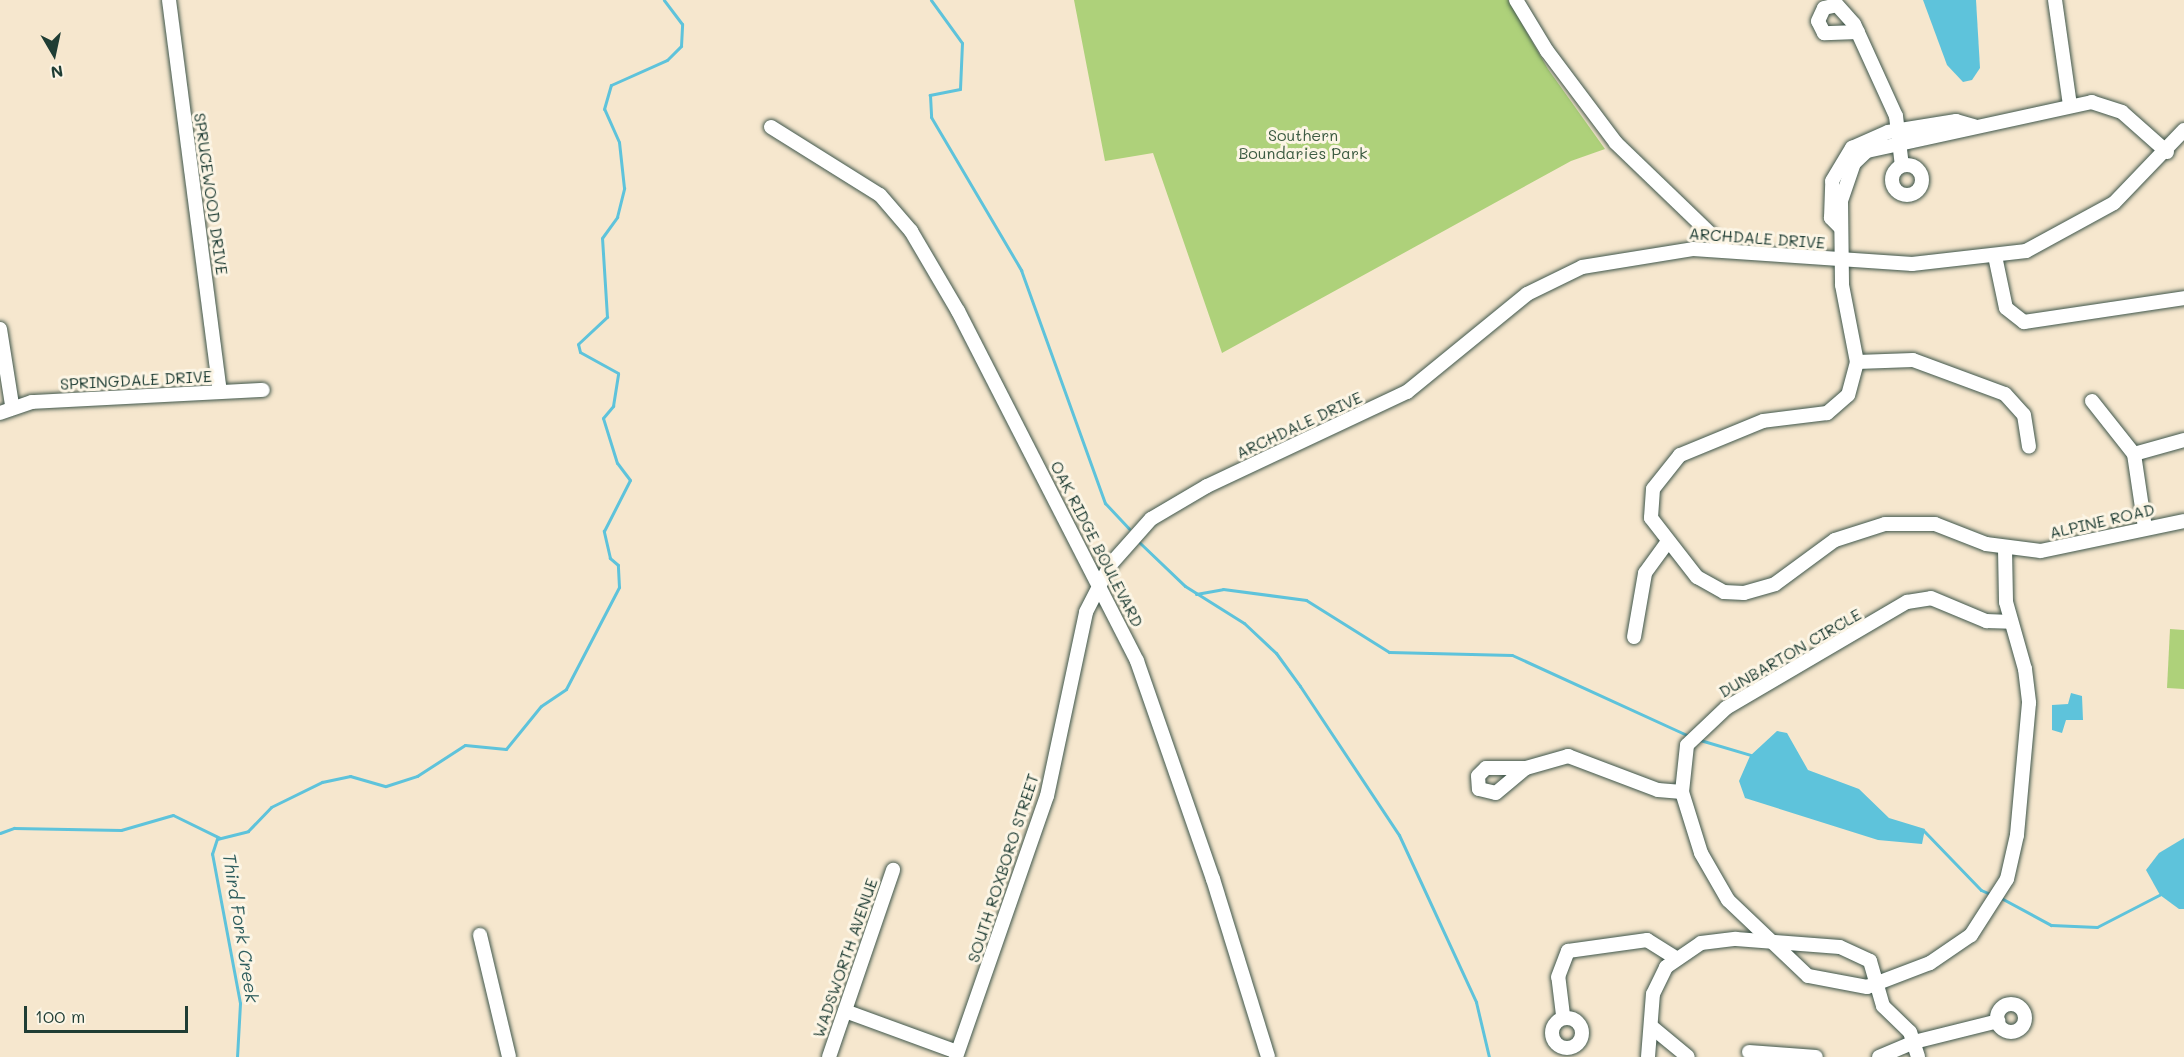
<!DOCTYPE html>
<html>
<head>
<meta charset="utf-8">
<style>
  body { margin:0 }
  #map { position:relative; width:2184px; height:1057px; overflow:hidden; background:#f6e7ce; font-family:Mali,sans-serif }
  div>[style] { position:absolute }
  .green>* { inset:0; background:#aed17a }
  .water>* { inset:0; background:#5ec3db }
  .stream>* { height:3px; margin:-1.5px; padding:0 1.5px; transform-origin:1.5px; border-radius:1.5px; background:#5ec3db }
  .roads { filter:drop-shadow(0 0 2px #3f564b) drop-shadow(0 0 2px #3f564b) }
  .minor>* { height:14px; margin:-7px; padding:0 7px; transform-origin:7px; border-radius:7px; background:#fff }
  .minor>.ring { margin:-7px; padding:0; box-sizing:content-box; background:none; border:14px solid #fff; border-radius:50% }
  span { translate:-50% -50%; white-space:nowrap; text-align:center; line-height:1.15; -webkit-text-stroke:6px #fcf5e5; paint-order:stroke }
  .park-label { font-size:16px; color:#3c5b42 }
  .street-label { font-size:16px; color:#1f3d34 }
  .water-label { font-size:18px; color:#2f5e5e; font-style:italic }
  .north { position:absolute; left:24px; top:24px; width:60px; height:60px; -webkit-text-stroke:4px #fcf5e5; paint-order:stroke; rotate:171deg; font-size:16px; font-weight:700; line-height:24px; text-align:center; color:#1f3d34 }
  .north::after { content:''; display:block; margin:auto; width:21px; height:27px; background:#1f3d34; clip-path:polygon(50% 0,100% 100%,50% 72%,0 100%) }
  .scale { position:absolute; left:24px; top:1006px; width:164px; height:27px; box-sizing:border-box; border:3px solid #1f3d34; border-top:0; padding-left:8px; font-size:18px; line-height:21px; white-space:nowrap; color:#1f3d34; -webkit-text-stroke:4px #fcf5e5; paint-order:stroke }
</style>
</head>
<body>
<div id="map">
  <div class="green">
    <div style="clip-path:polygon(1074px 0,1508px 0,1548px 69px,1605px 149px,1571px 161px,1222px 353px,1153px 153px,1105px 161px)"></div>
    <div style="clip-path:polygon(2170px 629px,2184px 630px,2184px 689px,2167px 688px)"></div>
  </div>
  <div class="water">
    <div style="clip-path:polygon(1923px 0,1976px 0,1980px 68px,1972px 80px,1963px 82px,1947px 65px)"></div>
    <div style="clip-path:polygon(2071px 693px,2082px 696px,2083px 720px,2066px 720px,2062px 733px,2052px 730px,2052px 705px,2068px 704px)"></div>
    <div style="clip-path:polygon(1777px 731px,1787px 733px,1808px 770px,1859px 789px,1889px 818px,1925px 829px,1922px 844px,1878px 840px,1745px 798px,1739px 781px,1750px 756px)"></div>
    <div style="clip-path:polygon(2184px 838px,2184px 909px,2179px 909px,2160px 895px,2146px 870px,2159px 853px)"></div>
  </div>
  <div class="stream">
    <div style="left:931px;top:0;width:53px;rotate:54.2deg"></div>
    <div style="left:962px;top:43px;width:46px;rotate:92.5deg"></div>
    <div style="left:960px;top:89px;width:31px;rotate:169deg"></div>
    <div style="left:930px;top:95px;width:22px;rotate:87deg"></div>
    <div style="left:931px;top:117px;width:178px;rotate:59.5deg"></div>
    <div style="left:1021px;top:270px;width:248px;rotate:70.2deg"></div>
    <div style="left:1105px;top:503px;width:35px;rotate:47deg"></div>
    <div style="left:1140px;top:543px;width:62px;rotate:43.7deg"></div>
    <div style="left:1185px;top:586px;width:70px;rotate:32.1deg"></div>
    <div style="left:1244px;top:623px;width:44px;rotate:43.2deg"></div>
    <div style="left:1276px;top:653px;width:41px;rotate:54deg"></div>
    <div style="left:1300px;top:686px;width:179px;rotate:56.4deg"></div>
    <div style="left:1399px;top:835px;width:184px;rotate:65.2deg"></div>
    <div style="left:1476px;top:1002px;width:57px;rotate:76.7deg"></div>
    <div style="left:1196px;top:594px;width:27px;rotate:-10deg"></div>
    <div style="left:1223px;top:589px;width:84px;rotate:7.5deg"></div>
    <div style="left:1306px;top:600px;width:98px;rotate:32.1deg"></div>
    <div style="left:1389px;top:652px;width:123px;rotate:1.4deg"></div>
    <div style="left:1512px;top:655px;width:197px;rotate:24.6deg"></div>
    <div style="left:1700px;top:740px;width:56px;rotate:16.5deg"></div>
    <div style="left:1924px;top:831px;width:82px;rotate:46deg"></div>
    <div style="left:1981px;top:890px;width:12px;rotate:24deg"></div>
    <div style="left:0;top:833px;width:15px;rotate:-20deg"></div>
    <div style="left:14px;top:828px;width:107px;rotate:1.1deg"></div>
    <div style="left:121px;top:830px;width:54px;rotate:-16.1deg"></div>
    <div style="left:173px;top:815px;width:52px;rotate:26.1deg"></div>
    <div style="left:2001px;top:898px;width:57px;rotate:28.4deg"></div>
    <div style="left:2051px;top:925px;width:46px;rotate:2.5deg"></div>
    <div style="left:2097px;top:927px;width:72px;rotate:-27.3deg"></div>
    <div style="left:237px;top:1057px;width:54px;rotate:-86.8deg"></div>
    <div style="left:240px;top:1003px;width:152px;rotate:-100.6deg"></div>
    <div style="left:212px;top:854px;width:16px;rotate:-72deg"></div>
    <div style="left:217px;top:839px;width:32px;rotate:-14deg"></div>
    <div style="left:248px;top:831px;width:33px;rotate:-46deg"></div>
    <div style="left:271px;top:807px;width:57px;rotate:-26.1deg"></div>
    <div style="left:322px;top:782px;width:29px;rotate:-12deg"></div>
    <div style="left:350px;top:776px;width:37px;rotate:16deg"></div>
    <div style="left:386px;top:786px;width:33px;rotate:-18deg"></div>
    <div style="left:417px;top:776px;width:57px;rotate:-32.9deg"></div>
    <div style="left:465px;top:745px;width:41px;rotate:5.6deg"></div>
    <div style="left:506px;top:749px;width:55px;rotate:-50.9deg"></div>
    <div style="left:541px;top:706px;width:30px;rotate:-34deg"></div>
    <div style="left:566px;top:689px;width:115px;rotate:-62.5deg"></div>
    <div style="left:619px;top:587px;width:22px;rotate:-93deg"></div>
    <div style="left:618px;top:565px;width:11px;rotate:-139deg"></div>
    <div style="left:610px;top:558px;width:28px;rotate:-103deg"></div>
    <div style="left:604px;top:531px;width:57px;rotate:-63deg"></div>
    <div style="left:630px;top:480px;width:21px;rotate:-127deg"></div>
    <div style="left:617px;top:463px;width:47px;rotate:-107.3deg"></div>
    <div style="left:603px;top:418px;width:16px;rotate:-50deg"></div>
    <div style="left:613px;top:406px;width:33px;rotate:-81deg"></div>
    <div style="left:618px;top:373px;width:43px;rotate:-151.1deg"></div>
    <div style="left:580px;top:352px;width:8px;rotate:-104deg"></div>
    <div style="left:578px;top:344px;width:40px;rotate:-43deg"></div>
    <div style="left:607px;top:317px;width:79px;rotate:-93.6deg"></div>
    <div style="left:602px;top:238px;width:26px;rotate:-54deg"></div>
    <div style="left:617px;top:217px;width:30px;rotate:-76deg"></div>
    <div style="left:624px;top:188px;width:46px;rotate:-96.2deg"></div>
    <div style="left:619px;top:142px;width:36px;rotate:-114deg"></div>
    <div style="left:604px;top:109px;width:25px;rotate:-74deg"></div>
    <div style="left:611px;top:85px;width:61px;rotate:-24.1deg"></div>
    <div style="left:667px;top:60px;width:20px;rotate:-45deg"></div>
    <div style="left:681px;top:46px;width:22px;rotate:-87deg"></div>
    <div style="left:682px;top:24px;width:30px;rotate:-127deg"></div>
  </div>
  <div class="roads">
    <div class="minor">
      <div style="left:169px;top:0;width:395px;rotate:82.6deg"></div>
      <div style="left:1516px;top:0;width:60px;rotate:58.7deg"></div>
      <div style="left:1547px;top:51px;width:115px;rotate:53.1deg"></div>
      <div style="left:1616px;top:143px;width:154px;rotate:43.9deg"></div>
      <div style="left:2055px;top:0;width:106px;rotate:81.9deg"></div>
      <div style="left:1858px;top:32px;width:34px;rotate:178deg"></div>
      <div style="left:1824px;top:33px;width:13px;rotate:-117deg"></div>
      <div style="left:1818px;top:21px;width:14px;rotate:-65deg"></div>
      <div style="left:1824px;top:8px;width:13px;rotate:-13deg"></div>
      <div style="left:1837px;top:5px;width:25px;rotate:48deg"></div>
      <div style="left:1854px;top:24px;width:101px;rotate:65.5deg"></div>
      <div style="left:1896px;top:116px;width:50px;rotate:83.2deg"></div>
      <div style="left:771px;top:127px;width:128px;rotate:32deg"></div>
      <div style="left:880px;top:195px;width:48px;rotate:49.3deg"></div>
      <div style="left:911px;top:231px;width:93px;rotate:59.6deg"></div>
      <div style="left:958px;top:311px;width:393px;rotate:62.9deg"></div>
      <div style="left:1137px;top:661px;width:231px;rotate:70.8deg"></div>
      <div style="left:1213px;top:879px;width:186px;rotate:72.8deg"></div>
      <div style="left:2167px;top:152px;width:60px;rotate:-138.4deg"></div>
      <div style="left:2122px;top:112px;width:32px;rotate:-162deg"></div>
      <div style="left:2092px;top:102px;width:230px;rotate:167.7deg"></div>
      <div style="left:1867px;top:151px;width:18px;rotate:137deg"></div>
      <div style="left:1854px;top:163px;width:39px;rotate:109deg"></div>
      <div style="left:1841px;top:200px;width:85px;rotate:89.3deg"></div>
      <div style="left:1842px;top:285px;width:78px;rotate:79deg"></div>
      <div style="left:1857px;top:362px;width:34px;rotate:105deg"></div>
      <div style="left:1848px;top:395px;width:28px;rotate:139deg"></div>
      <div style="left:1827px;top:413px;width:64px;rotate:172.9deg"></div>
      <div style="left:1763px;top:421px;width:90px;rotate:157.7deg"></div>
      <div style="left:1680px;top:455px;width:43px;rotate:128.5deg"></div>
      <div style="left:1653px;top:489px;width:29px;rotate:94deg"></div>
      <div style="left:1651px;top:518px;width:75px;rotate:52.1deg"></div>
      <div style="left:1697px;top:577px;width:31px;rotate:29deg"></div>
      <div style="left:1724px;top:592px;width:20px;rotate:3deg"></div>
      <div style="left:1744px;top:593px;width:32px;rotate:-16deg"></div>
      <div style="left:1775px;top:584px;width:74px;rotate:-36.3deg"></div>
      <div style="left:1835px;top:540px;width:52px;rotate:-17.7deg"></div>
      <div style="left:1885px;top:524px;width:50px"></div>
      <div style="left:1935px;top:524px;width:55px;rotate:21.4deg"></div>
      <div style="left:1986px;top:544px;width:55px;rotate:7.3deg"></div>
      <div style="left:2041px;top:551px;width:146px;rotate:-11.8deg"></div>
      <div class="ring" style="left:1892px;top:165px;width:16px;height:16px"></div>
      <div style="left:1840px;top:227px;width:13px;rotate:-135deg"></div>
      <div style="left:1831px;top:218px;width:37px;rotate:-88deg"></div>
      <div style="left:1832px;top:181px;width:39px;rotate:-59deg"></div>
      <div style="left:1852px;top:148px;width:39px;rotate:-24deg"></div>
      <div style="left:1888px;top:132px;width:69px;rotate:-9.2deg"></div>
      <div style="left:1956px;top:121px;width:19px;rotate:16deg"></div>
      <div style="left:1995px;top:256px;width:53px;rotate:78.1deg"></div>
      <div style="left:2006px;top:308px;width:23px;rotate:38deg"></div>
      <div style="left:2024px;top:322px;width:162px;rotate:-8.5deg"></div>
      <div style="left:0;top:329px;width:77px;rotate:81deg"></div>
      <div style="left:1857px;top:362px;width:56px;rotate:-2deg"></div>
      <div style="left:1913px;top:360px;width:98px;rotate:20.3deg"></div>
      <div style="left:2005px;top:394px;width:28px;rotate:48deg"></div>
      <div style="left:2024px;top:415px;width:32px;rotate:81deg"></div>
      <div style="left:2092px;top:401px;width:68px;rotate:51.6deg"></div>
      <div style="left:2134px;top:454px;width:75px;rotate:81.5deg"></div>
      <div style="left:0;top:413px;width:34px;rotate:-19deg"></div>
      <div style="left:32px;top:402px;width:231px;rotate:-3deg"></div>
      <div style="left:2134px;top:454px;width:52px;rotate:-15.6deg"></div>
      <div style="left:2005px;top:549px;width:53px;rotate:88.9deg"></div>
      <div style="left:2006px;top:602px;width:70px;rotate:74.2deg"></div>
      <div style="left:2025px;top:669px;width:34px;rotate:83deg"></div>
      <div style="left:2029px;top:703px;width:133px;rotate:95.2deg"></div>
      <div style="left:2017px;top:835px;width:45px;rotate:102.8deg"></div>
      <div style="left:2007px;top:879px;width:67px;rotate:122.7deg"></div>
      <div style="left:1971px;top:935px;width:50px;rotate:145.7deg"></div>
      <div style="left:1930px;top:963px;width:67px;rotate:159.1deg"></div>
      <div style="left:1867px;top:987px;width:60px;rotate:-169.4deg"></div>
      <div style="left:1808px;top:976px;width:110px;rotate:-136.5deg"></div>
      <div style="left:1728px;top:900px;width:54px;rotate:-119.9deg"></div>
      <div style="left:1701px;top:853px;width:64px;rotate:-107.3deg"></div>
      <div style="left:1682px;top:792px;width:47px;rotate:-83.9deg"></div>
      <div style="left:1687px;top:745px;width:54px;rotate:-43.5deg"></div>
      <div style="left:1726px;top:708px;width:210px;rotate:-30.4deg"></div>
      <div style="left:1907px;top:602px;width:24px;rotate:-9deg"></div>
      <div style="left:1931px;top:598px;width:60px;rotate:22.7deg"></div>
      <div style="left:1986px;top:621px;width:25px;rotate:2deg"></div>
      <div style="left:1634px;top:637px;width:65px;rotate:-80.2deg"></div>
      <div style="left:1645px;top:573px;width:37px;rotate:-54deg"></div>
      <div style="left:1526px;top:768px;width:40px;rotate:180deg"></div>
      <div style="left:1486px;top:768px;width:11px;rotate:135deg"></div>
      <div style="left:1478px;top:776px;width:13px;rotate:86deg"></div>
      <div style="left:1479px;top:789px;width:17px;rotate:13deg"></div>
      <div style="left:1496px;top:793px;width:39px;rotate:-40deg"></div>
      <div style="left:1526px;top:768px;width:44px;rotate:-15.9deg"></div>
      <div style="left:1568px;top:756px;width:96px;rotate:20.7deg"></div>
      <div style="left:1658px;top:790px;width:24px;rotate:5deg"></div>
      <div style="left:480px;top:935px;width:125px;rotate:76.6deg"></div>
      <div class="ring" style="left:1997px;top:1004px;width:14px;height:14px"></div>
      <div style="left:845px;top:1011px;width:119px;rotate:20.1deg"></div>
      <div style="left:1563px;top:1015px;width:38px;rotate:-97deg"></div>
      <div style="left:1558px;top:977px;width:28px;rotate:-69deg"></div>
      <div style="left:1568px;top:951px;width:80px;rotate:-7.9deg"></div>
      <div style="left:1647px;top:940px;width:32px;rotate:32deg"></div>
      <div class="ring" style="left:1552px;top:1018px;width:16px;height:16px"></div>
      <div style="left:1653px;top:1028px;width:45px;rotate:39.6deg"></div>
      <div style="left:1749px;top:1052px;width:67px;rotate:4.3deg"></div>
      <div style="left:829px;top:1057px;width:198px;rotate:-71.1deg"></div>
      <div style="left:956px;top:1057px;width:276px;rotate:-70.8deg"></div>
      <div style="left:1047px;top:796px;width:188px;rotate:-78deg"></div>
      <div style="left:1086px;top:612px;width:53px;rotate:-62.9deg"></div>
      <div style="left:1110px;top:565px;width:62px;rotate:-48.3deg"></div>
      <div style="left:1151px;top:519px;width:65px;rotate:-30.5deg"></div>
      <div style="left:1207px;top:486px;width:221px;rotate:-25.2deg"></div>
      <div style="left:1407px;top:392px;width:155px;rotate:-39.2deg"></div>
      <div style="left:1527px;top:294px;width:61px;rotate:-26.1deg"></div>
      <div style="left:1582px;top:267px;width:112px;rotate:-9.2deg"></div>
      <div style="left:1693px;top:249px;width:220px;rotate:3.9deg"></div>
      <div style="left:1912px;top:264px;width:115px;rotate:-6.5deg"></div>
      <div style="left:2026px;top:251px;width:100px;rotate:-28.6deg"></div>
      <div style="left:2114px;top:203px;width:101px;rotate:-46.2deg"></div>
      <div style="left:1648px;top:1057px;width:63px;rotate:-85.5deg"></div>
      <div style="left:1653px;top:994px;width:30px;rotate:-64deg"></div>
      <div style="left:1666px;top:967px;width:42px;rotate:-34.4deg"></div>
      <div style="left:1701px;top:943px;width:35px;rotate:-7deg"></div>
      <div style="left:1736px;top:939px;width:104px;rotate:4.4deg"></div>
      <div style="left:1840px;top:947px;width:33px;rotate:25deg"></div>
      <div style="left:1870px;top:961px;width:47px;rotate:73.9deg"></div>
      <div style="left:1883px;top:1006px;width:37px;rotate:44deg"></div>
      <div style="left:1910px;top:1032px;width:26px;rotate:72deg"></div>
      <div style="left:1879px;top:1057px;width:38px;rotate:-23deg"></div>
      <div style="left:1914px;top:1042px;width:87px;rotate:-14deg"></div>
    </div>
  </div>
  <div class="park-label">
    <span style="left:1303px;top:144px">Southern<br>Boundaries Park</span>
  </div>
  <div class="street-label">
    <span style="left:211px;top:194px;rotate:82deg">SPRUCEWOOD DRIVE</span>
    <span style="left:1757px;top:238px;rotate:4deg">ARCHDALE DRIVE</span>
    <span style="left:136px;top:380px;rotate:-3deg">SPRINGDALE DRIVE</span>
    <span style="left:1299px;top:425px;rotate:-25deg">ARCHDALE DRIVE</span>
    <span style="left:2102px;top:521px;rotate:-13deg">ALPINE ROAD</span>
    <span style="left:1097px;top:544px;rotate:63deg">OAK RIDGE BOULEVARD</span>
    <span style="left:1790px;top:653px;rotate:-30deg">DUNBARTON CIRCLE</span>
    <span style="left:1003px;top:868px;rotate:-72deg">SOUTH ROXBORO STREET</span>
    <span style="left:845px;top:958px;rotate:-71deg">WADSWORTH AVENUE</span>
  </div>
  <div class="water-label">
    <span style="left:241px;top:928px;rotate:81deg">Third Fork Creek</span>
  </div>
  <div class="north">N</div>
  <div class="scale">100 m</div>
</div>
</body>
</html>
